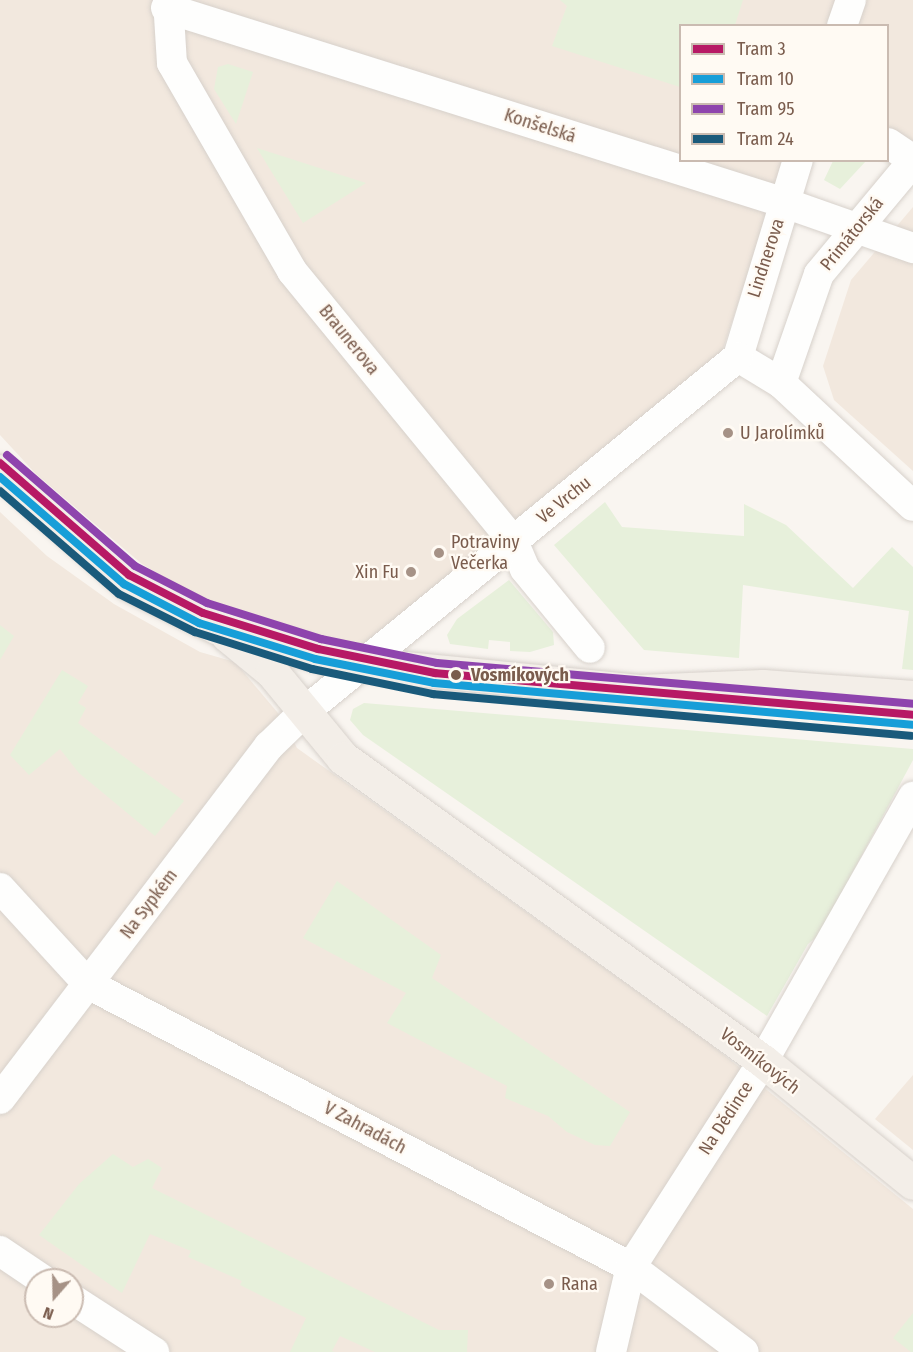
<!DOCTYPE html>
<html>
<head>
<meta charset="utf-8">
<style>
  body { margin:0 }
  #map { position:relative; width:913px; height:1352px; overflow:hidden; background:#f9f5f0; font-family:"Fira Sans Condensed",sans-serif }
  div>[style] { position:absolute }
  .residential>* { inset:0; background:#f2e8de }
  .green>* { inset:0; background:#e7f0db }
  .roads { filter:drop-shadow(0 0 2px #d7d1cb) drop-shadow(0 0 2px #d7d1cb) }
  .minor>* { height:30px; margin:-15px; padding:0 15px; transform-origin:15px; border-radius:15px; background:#fefefd }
  .primary>* { height:33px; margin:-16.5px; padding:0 16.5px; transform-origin:16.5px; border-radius:16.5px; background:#f3eee8 }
  .tram-1>* { height:8px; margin:-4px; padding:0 4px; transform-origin:4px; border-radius:4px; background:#b71965 }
  .tram-2>* { height:8px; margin:-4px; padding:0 4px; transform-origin:4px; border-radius:4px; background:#179ed8 }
  .tram-3>* { height:8px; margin:-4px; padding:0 4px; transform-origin:4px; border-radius:4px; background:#8e44ad }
  .tram-4>* { height:8px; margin:-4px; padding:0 4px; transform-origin:4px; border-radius:4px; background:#1a5a7b }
  .dots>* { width:16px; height:16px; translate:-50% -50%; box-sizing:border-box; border:3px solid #fffaf3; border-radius:50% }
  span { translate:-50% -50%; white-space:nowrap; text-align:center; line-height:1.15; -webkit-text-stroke:4.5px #fffaf3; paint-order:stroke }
  .street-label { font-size:18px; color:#7a5c4d }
  .poi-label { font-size:18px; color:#7a5c4d }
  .left { translate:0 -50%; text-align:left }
  .right { translate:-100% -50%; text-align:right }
  .stop-label { font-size:18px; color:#7a5c4d; font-weight:700 }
  .legend { position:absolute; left:679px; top:24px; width:210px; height:138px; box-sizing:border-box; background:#fffaf3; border:2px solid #cabbb1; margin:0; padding:8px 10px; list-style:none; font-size:18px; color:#7a5c4d }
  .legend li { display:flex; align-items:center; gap:12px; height:30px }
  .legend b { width:30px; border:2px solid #cabbb1 }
  .north { position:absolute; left:24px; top:1268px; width:60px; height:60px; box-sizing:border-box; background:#fffaf3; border:2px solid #cabbb1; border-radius:50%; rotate:200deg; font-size:16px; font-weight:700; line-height:24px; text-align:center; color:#7a5c4d }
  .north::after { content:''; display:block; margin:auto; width:21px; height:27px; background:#a69286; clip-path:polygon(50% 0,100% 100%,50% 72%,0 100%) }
</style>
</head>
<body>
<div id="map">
  <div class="residential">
    <div style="clip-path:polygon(0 0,913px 0,913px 155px,888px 140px,888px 26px,680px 26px,680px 160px,785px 161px,720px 358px,363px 644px,295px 631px,195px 596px,142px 564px,36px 474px,0 435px)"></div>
    <div style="clip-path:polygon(913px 207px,913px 471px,834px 400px,823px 366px,851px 280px)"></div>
    <div style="clip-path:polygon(evenodd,0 512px,47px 556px,114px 604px,200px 652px,235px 662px,278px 713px,297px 748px,708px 1042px,913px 1209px,913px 1352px,0 1352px,0 512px,36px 1280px,72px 1280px,72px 1316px,36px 1316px,36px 1280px)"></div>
    <div style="clip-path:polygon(913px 1075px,913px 1150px,875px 1119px)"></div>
  </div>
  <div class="green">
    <div style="clip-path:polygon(560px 0,743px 0,735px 25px,680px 26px,680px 87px,552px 46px,567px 6px)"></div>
    <div style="clip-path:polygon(228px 64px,253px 72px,236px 124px,214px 89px,218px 67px)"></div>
    <div style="clip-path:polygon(249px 135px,257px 148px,366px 183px,303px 223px)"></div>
    <div style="clip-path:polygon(833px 161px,833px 160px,866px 161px,840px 189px,824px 180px)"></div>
    <div style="clip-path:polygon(605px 502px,622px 527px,744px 536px,744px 504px,786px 525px,853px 588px,892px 547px,913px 567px,913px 670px,902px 669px,909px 611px,743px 585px,739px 658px,644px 650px,554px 545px)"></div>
    <div style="clip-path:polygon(509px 580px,553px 632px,554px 645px,530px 652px,510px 651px,510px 642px,489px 640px,488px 649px,450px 644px,447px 635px,457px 619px)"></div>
    <div style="clip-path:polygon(0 625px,14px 636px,0 660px)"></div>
    <div style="clip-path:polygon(62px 670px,88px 686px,78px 703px,86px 708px,78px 723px,184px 801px,155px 836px,79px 773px,60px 749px,29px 775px,10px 755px)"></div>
    <div style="clip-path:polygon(364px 703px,913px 749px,913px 760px,819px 935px,808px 944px,767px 1016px,363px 735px,350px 720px,353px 709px)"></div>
    <div style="clip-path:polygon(337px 881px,441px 955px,432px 978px,630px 1112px,610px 1146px,595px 1145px,567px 1132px,548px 1116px,505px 1098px,507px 1086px,387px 1023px,406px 993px,303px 938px)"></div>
    <div style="clip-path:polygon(113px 1154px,133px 1167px,148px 1159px,162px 1168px,152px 1188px,439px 1330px,468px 1330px,467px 1352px,375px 1352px,340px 1336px,332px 1351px,335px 1352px,290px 1352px,306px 1318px,240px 1285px,242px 1281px,188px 1257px,191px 1251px,150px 1234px,122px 1293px,39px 1235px,79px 1184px)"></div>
    <div style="clip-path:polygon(913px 1313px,913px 1352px,911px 1352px,893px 1338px)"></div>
  </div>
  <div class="roads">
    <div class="minor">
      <div style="left:168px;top:0;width:63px;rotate:86.4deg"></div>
      <div style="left:172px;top:63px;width:240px;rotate:60deg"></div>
      <div style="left:292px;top:271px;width:349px;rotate:50.7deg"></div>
      <div style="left:513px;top:541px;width:30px;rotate:67deg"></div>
      <div style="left:525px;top:569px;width:102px;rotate:50.6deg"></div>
      <div style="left:166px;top:8px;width:649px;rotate:17.49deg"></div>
      <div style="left:785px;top:203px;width:136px;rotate:19.4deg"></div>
      <div style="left:842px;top:26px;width:28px;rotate:-71deg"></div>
      <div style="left:888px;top:143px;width:30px;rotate:34deg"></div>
      <div style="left:738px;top:357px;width:50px;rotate:31.2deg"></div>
      <div style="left:781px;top:383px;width:180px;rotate:43deg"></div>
      <div style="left:738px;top:357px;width:206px;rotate:-73.1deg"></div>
      <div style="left:781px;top:383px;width:115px;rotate:-70.8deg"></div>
      <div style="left:819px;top:274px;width:147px;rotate:-50.2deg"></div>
      <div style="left:0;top:888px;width:130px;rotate:47.5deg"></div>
      <div style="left:88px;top:984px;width:612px;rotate:27.53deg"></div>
      <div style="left:631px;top:1267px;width:141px;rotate:37deg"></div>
      <div style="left:0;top:1099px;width:444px;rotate:-52.7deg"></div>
      <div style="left:269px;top:746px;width:47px;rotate:-44.1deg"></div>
      <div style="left:303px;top:713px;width:562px;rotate:-39.3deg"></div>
      <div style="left:0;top:1251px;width:52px;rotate:34deg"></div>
      <div style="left:72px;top:1299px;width:98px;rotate:32.9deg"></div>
      <div style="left:611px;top:1352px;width:87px;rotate:-76.8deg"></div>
      <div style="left:631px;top:1267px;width:245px;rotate:-57.3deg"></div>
      <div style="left:763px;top:1061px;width:304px;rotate:-60.4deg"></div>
    </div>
    <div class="primary">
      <div style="left:0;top:471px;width:171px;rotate:41.2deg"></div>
      <div style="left:129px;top:584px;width:97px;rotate:26.3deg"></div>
      <div style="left:216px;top:627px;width:133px;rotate:15.3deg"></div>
      <div style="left:344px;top:662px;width:296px;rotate:5.6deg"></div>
      <div style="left:639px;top:691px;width:124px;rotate:-2.3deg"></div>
      <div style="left:763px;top:686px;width:150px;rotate:4.2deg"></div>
      <div style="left:227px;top:635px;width:58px;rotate:39.4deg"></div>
      <div style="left:272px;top:672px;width:112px;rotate:50.5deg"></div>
      <div style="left:343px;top:758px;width:518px;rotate:35.81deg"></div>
      <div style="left:763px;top:1061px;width:193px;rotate:39.1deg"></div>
    </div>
  </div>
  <div class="tram-1">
    <div style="left:0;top:463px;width:171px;rotate:41deg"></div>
    <div style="left:129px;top:575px;width:83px;rotate:27.2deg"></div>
    <div style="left:203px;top:613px;width:121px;rotate:17.4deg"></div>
    <div style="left:318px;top:649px;width:119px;rotate:11.6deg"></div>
    <div style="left:435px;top:673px;width:480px;rotate:5deg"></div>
  </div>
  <div class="tram-2">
    <div style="left:0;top:477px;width:164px;rotate:40.8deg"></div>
    <div style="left:124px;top:584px;width:85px;rotate:27.5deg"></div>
    <div style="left:199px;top:623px;width:121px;rotate:17.2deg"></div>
    <div style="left:315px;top:659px;width:121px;rotate:11.4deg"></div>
    <div style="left:434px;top:683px;width:480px;rotate:5deg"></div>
  </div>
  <div class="tram-3">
    <div style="left:7px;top:455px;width:169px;rotate:40.9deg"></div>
    <div style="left:135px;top:566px;width:81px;rotate:27.2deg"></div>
    <div style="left:207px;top:603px;width:120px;rotate:17.5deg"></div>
    <div style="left:321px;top:639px;width:118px;rotate:11.7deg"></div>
    <div style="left:437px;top:663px;width:478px;rotate:4.9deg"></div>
  </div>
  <div class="tram-4">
    <div style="left:0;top:491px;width:157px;rotate:40.9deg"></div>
    <div style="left:119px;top:594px;width:85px;rotate:26.6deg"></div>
    <div style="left:195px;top:632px;width:123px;rotate:17.5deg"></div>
    <div style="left:312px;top:669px;width:124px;rotate:11.7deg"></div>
    <div style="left:433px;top:694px;width:480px;rotate:5deg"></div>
  </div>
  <div class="dots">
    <div style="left:728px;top:433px;background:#a69286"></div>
    <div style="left:439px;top:553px;background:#a69286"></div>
    <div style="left:411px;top:572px;background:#a69286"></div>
    <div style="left:456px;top:675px;background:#7a5c4d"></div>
    <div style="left:549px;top:1284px;background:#a69286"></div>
  </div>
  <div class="street-label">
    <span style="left:540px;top:126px;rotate:18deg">Konšelská</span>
    <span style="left:852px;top:234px;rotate:-51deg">Primátorská</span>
    <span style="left:766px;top:258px;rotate:-72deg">Lindnerova</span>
    <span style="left:349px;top:340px;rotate:51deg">Braunerova</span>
    <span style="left:564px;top:500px;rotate:-39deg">Ve Vrchu</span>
    <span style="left:149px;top:904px;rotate:-53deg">Na Sypkém</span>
    <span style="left:760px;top:1061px;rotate:38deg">Vosmíkových</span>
    <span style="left:726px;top:1118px;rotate:-57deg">Na Dědince</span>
    <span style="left:365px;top:1128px;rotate:28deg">V Zahradách</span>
  </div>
  <div class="poi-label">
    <span class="left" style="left:740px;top:433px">U Jarolímků</span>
    <span class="left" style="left:451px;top:553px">Potraviny<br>Večerka</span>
    <span class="right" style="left:399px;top:572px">Xin Fu</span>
    <span class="left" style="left:561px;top:1284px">Rana</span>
  </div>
  <div class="stop-label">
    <span class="left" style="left:471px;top:675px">Vosmíkových</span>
  </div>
  <ul class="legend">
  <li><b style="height:8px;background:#b71965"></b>Tram 3</li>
  <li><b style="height:8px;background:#179ed8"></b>Tram 10</li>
  <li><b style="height:8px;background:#8e44ad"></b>Tram 95</li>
  <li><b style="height:8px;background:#1a5a7b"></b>Tram 24</li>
  </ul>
  <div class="north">N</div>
</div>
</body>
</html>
